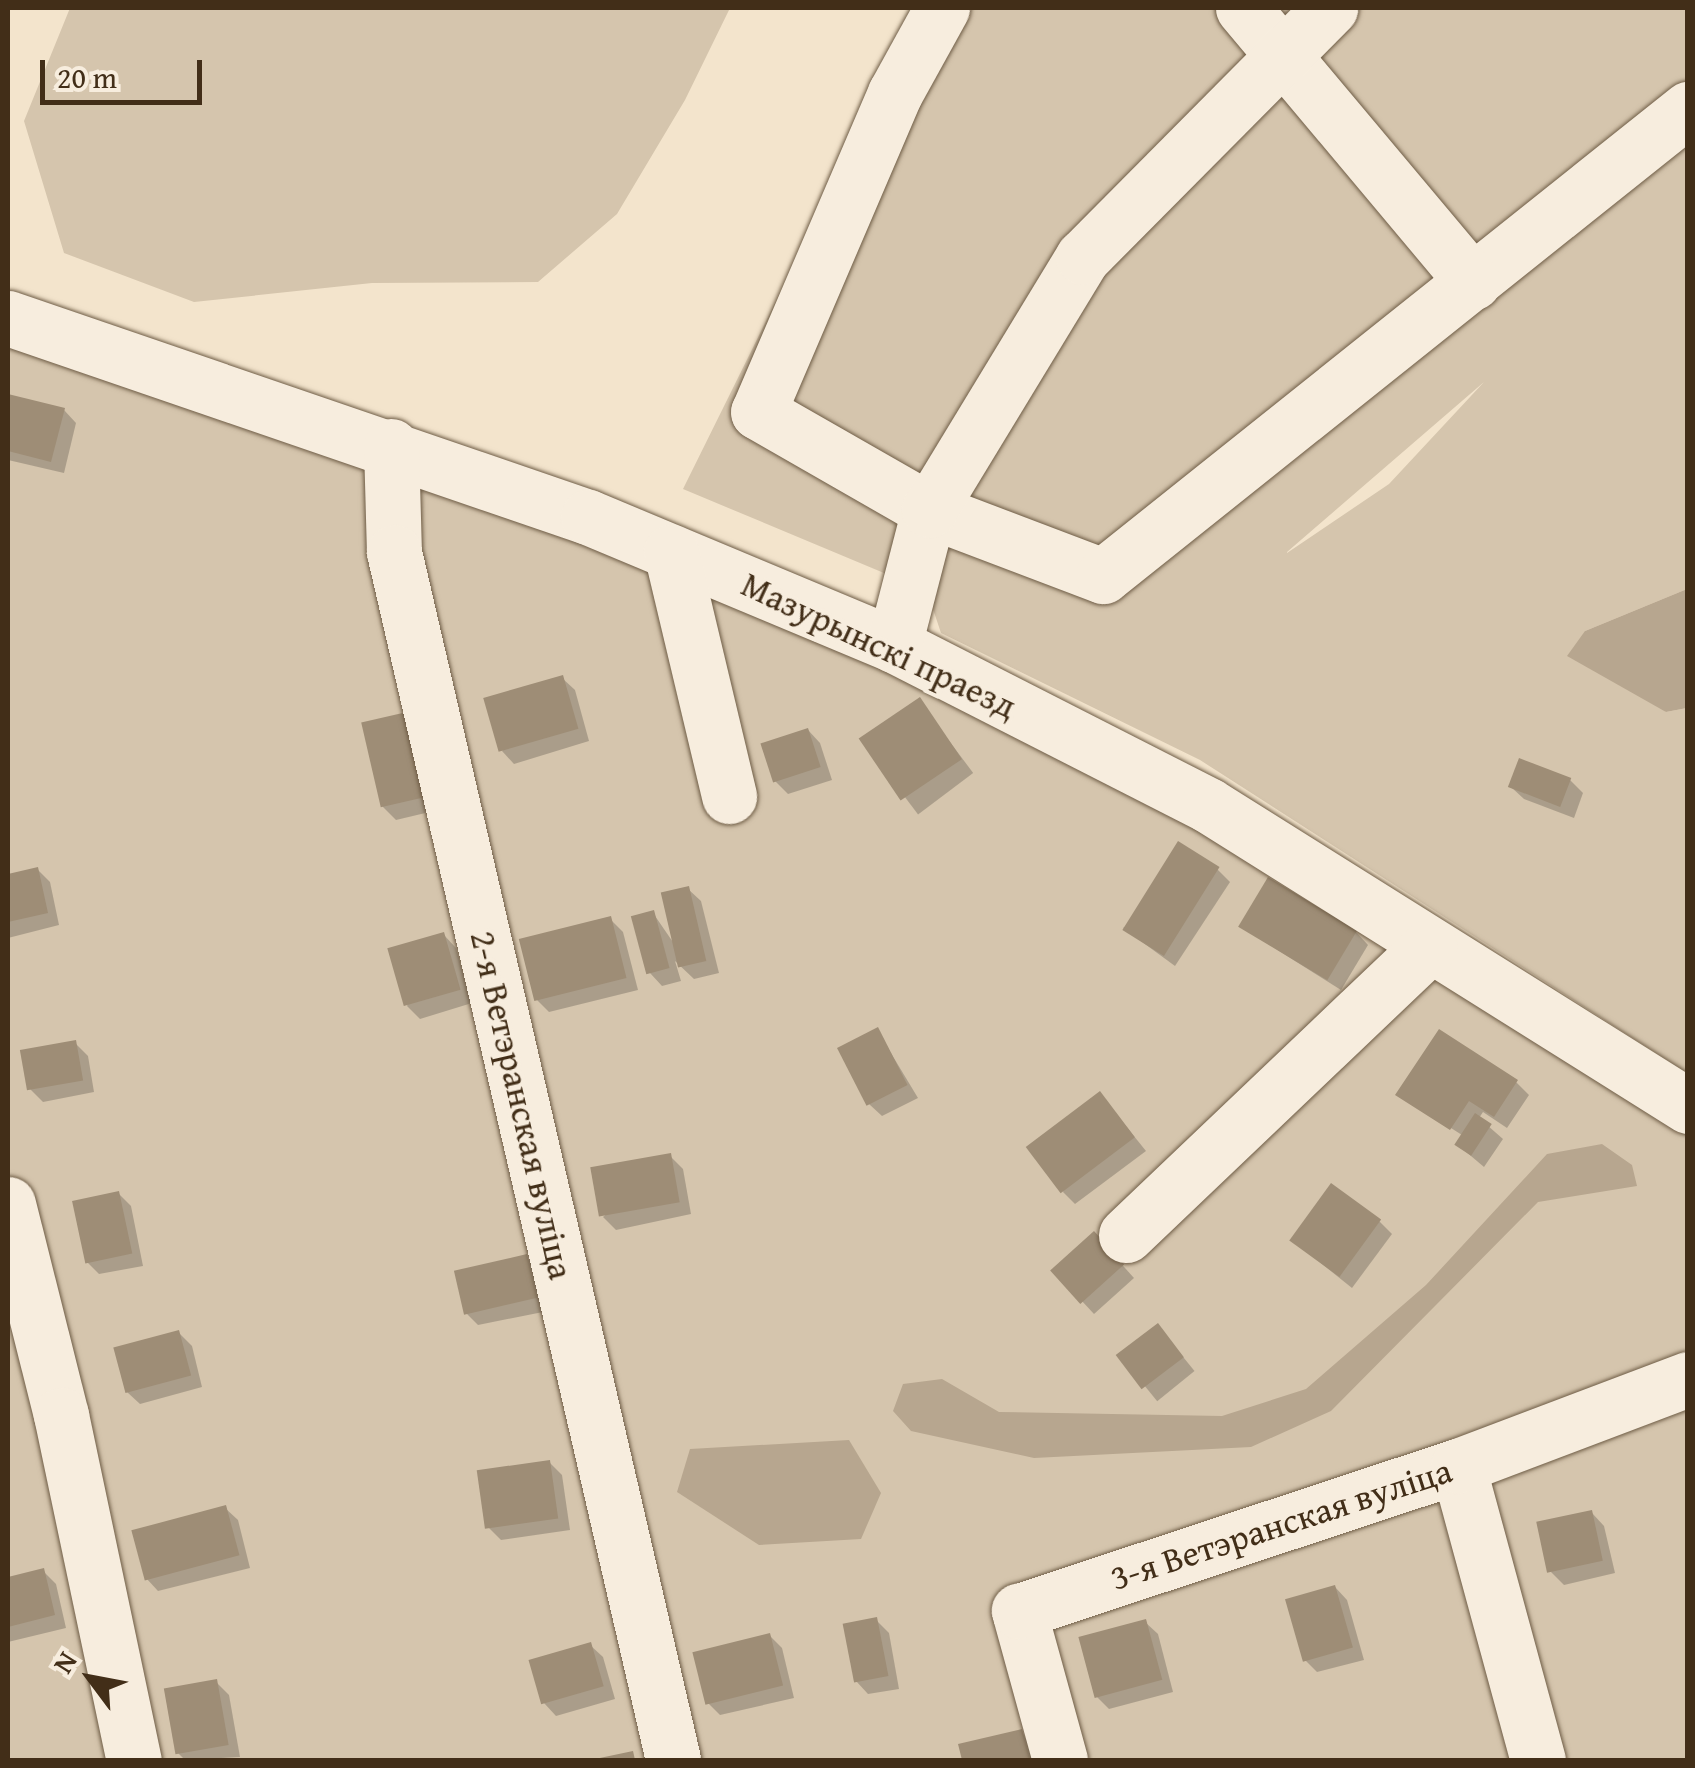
<!DOCTYPE html>
<html>
<head>
<meta charset="utf-8">
<style>
  body { margin:0 }
  #map { position:relative; width:1695px; height:1768px; overflow:hidden; background:#f3e4cc; font-family:"Gentium Book Plus",serif }
  div>[style] { position:absolute }
  .green>* { inset:0; background:#d5c5ad }
  .water>* { inset:0; background:#b7a68f }
  .shadow>* { inset:0; background:#0003; transform-origin:0 0 }
  .building>* { inset:0; background:#9e8d76; transform-origin:0 0 }
  .roads { filter:drop-shadow(0 0 2px #6e5c45) drop-shadow(0 0 2px #6e5c45) }
  .minor>* { height:55px; margin:-27.5px; padding:0 27.5px; transform-origin:27.5px; border-radius:27.5px; background:#f7edde }
  span { translate:-50% -50%; white-space:nowrap; text-align:center; line-height:1.15; -webkit-text-stroke:8px #f7edde; paint-order:stroke }
  .street-label { font-size:35px; color:#422e18 }
  .frame { position:absolute; inset:0; border:10px solid #422e18; pointer-events:none }
  .north { position:absolute; left:40px; top:1628px; width:100px; height:100px; -webkit-text-stroke:8px #f7edde; paint-order:stroke; rotate:302deg; font-size:28px; font-weight:700; line-height:40px; text-align:center; color:#422e18 }
  .north::after { content:''; display:block; margin:auto; width:35px; height:45px; background:#422e18; clip-path:polygon(50% 0,100% 100%,50% 72%,0 100%) }
  .scale { position:absolute; left:40px; top:60px; width:162px; height:45px; box-sizing:border-box; border:5px solid #422e18; border-top:0; padding-left:12px; font-size:30px; line-height:35px; white-space:nowrap; color:#422e18; -webkit-text-stroke:8px #f7edde; paint-order:stroke }
</style>
</head>
<body>
<div id="map">
  <div class="green">
    <div style="clip-path:polygon(70px 8px,730px 8px,685px 100px,617px 214px,538px 282px,372px 283px,194px 302px,64px 253px,24px 121px)"></div>
    <div style="clip-path:polygon(evenodd,921px 8px,1687px 8px,1687px 589px,1585px 631px,1666px 712px,1687px 708px,1687px 1073px,1200px 760px,941px 633px,927px 591px,683px 489px,921px 8px,1484px 382px,1389px 484px,1287px 553px,1287px 552px,1484px 382px)"></div>
    <div style="clip-path:polygon(8px 342px,354px 452px,893px 665px,1204px 818px,1687px 1116px,1687px 1760px,8px 1760px)"></div>
  </div>
  <div class="water">
    <div style="clip-path:polygon(1687px 589px,1687px 708px,1666px 712px,1567px 656px,1585px 631px)"></div>
    <div style="clip-path:polygon(1602px 1144px,1632px 1165px,1637px 1186px,1538px 1202px,1331px 1411px,1251px 1447px,1034px 1458px,911px 1431px,893px 1411px,903px 1384px,942px 1379px,999px 1412px,1222px 1416px,1306px 1389px,1426px 1285px,1547px 1154px)"></div>
    <div style="clip-path:polygon(849px 1440px,881px 1493px,861px 1539px,759px 1545px,677px 1492px,690px 1449px)"></div>
  </div>
  <div class="shadow">
    <div style="clip-path:polygon(8px 397px,64px 410px,76px 423px,64px 473px,8px 460px)"></div>
    <div style="clip-path:polygon(562px 678px,575px 690px,589px 741px,514px 764px,502px 751px)"></div>
    <div style="left:919px;top:701px;width:90px;height:69px;rotate:53deg"></div>
    <div style="clip-path:polygon(364px 725px,438px 810px,396px 820px,383px 807px)"></div>
    <div style="clip-path:polygon(808px 730px,820px 743px,832px 780px,788px 794px,775px 781px)"></div>
    <div style="clip-path:polygon(1570px 780px,1583px 793px,1574px 818px,1524px 799px,1511px 787px)"></div>
    <div style="clip-path:polygon(37px 869px,50px 882px,59px 925px,8px 938px,8px 876px)"></div>
    <div style="clip-path:polygon(1217px 869px,1230px 882px,1175px 966px,1123px 928px)"></div>
    <div style="clip-path:polygon(688px 889px,701px 901px,719px 973px,694px 979px,675px 961px,681px 981px,662px 986px,650px 973px,653px 913px,677px 948px)"></div>
    <div style="clip-path:polygon(610px 919px,623px 932px,638px 990px,549px 1012px,537px 1000px)"></div>
    <div style="clip-path:polygon(1241px 927px,1356px 932px,1368px 945px,1341px 990px)"></div>
    <div style="clip-path:polygon(444px 935px,456px 948px,472px 1003px,420px 1019px,407px 1006px)"></div>
    <div style="clip-path:polygon(877px 1030px,918px 1098px,882px 1116px,869px 1104px)"></div>
    <div style="clip-path:polygon(75px 1043px,88px 1056px,94px 1092px,43px 1102px,30px 1089px)"></div>
    <div style="clip-path:polygon(1516px 1082px,1529px 1095px,1507px 1128px,1483px 1112px,1479px 1118px,1503px 1139px,1484px 1167px,1458px 1145px,1462px 1135px,1399px 1095px)"></div>
    <div style="clip-path:polygon(1100px 1094px,1146px 1151px,1075px 1204px,1063px 1192px)"></div>
    <div style="clip-path:polygon(670px 1156px,683px 1169px,691px 1214px,616px 1230px,603px 1217px)"></div>
    <div style="clip-path:polygon(118px 1193px,131px 1206px,143px 1266px,99px 1274px,86px 1261px)"></div>
    <div style="clip-path:polygon(1379px 1221px,1392px 1234px,1352px 1288px,1292px 1240px)"></div>
    <div style="clip-path:polygon(1107px 1248px,1134px 1278px,1094px 1314px,1054px 1271px)"></div>
    <div style="clip-path:polygon(526px 1257px,539px 1270px,548px 1311px,478px 1325px,466px 1313px)"></div>
    <div style="left:1158px;top:1326px;width:58px;height:48px;rotate:51deg"></div>
    <div style="clip-path:polygon(179px 1333px,192px 1346px,202px 1387px,140px 1404px,127px 1392px)"></div>
    <div style="clip-path:polygon(549px 1462px,562px 1475px,570px 1530px,501px 1540px,488px 1527px)"></div>
    <div style="clip-path:polygon(225px 1508px,238px 1520px,250px 1568px,158px 1591px,146px 1578px)"></div>
    <div style="clip-path:polygon(1592px 1513px,1604px 1526px,1615px 1573px,1564px 1585px,1551px 1572px)"></div>
    <div style="clip-path:polygon(43px 1571px,56px 1584px,66px 1628px,8px 1642px,8px 1580px)"></div>
    <div style="clip-path:polygon(1335px 1587px,1347px 1600px,1364px 1660px,1317px 1672px,1304px 1659px)"></div>
    <div style="clip-path:polygon(876px 1620px,889px 1633px,899px 1689px,868px 1694px,856px 1681px)"></div>
    <div style="clip-path:polygon(1145px 1622px,1158px 1634px,1173px 1692px,1109px 1709px,1097px 1697px)"></div>
    <div style="clip-path:polygon(769px 1635px,782px 1648px,794px 1698px,720px 1715px,707px 1702px)"></div>
    <div style="clip-path:polygon(590px 1645px,603px 1657px,615px 1699px,556px 1716px,544px 1703px)"></div>
    <div style="clip-path:polygon(216px 1682px,229px 1695px,240px 1757px,185px 1760px,178px 1753px)"></div>
    <div style="clip-path:polygon(1022px 1732px,1038px 1760px,964px 1760px,961px 1746px)"></div>
  </div>
  <div class="building">
    <div style="clip-path:polygon(8px 394px,65px 408px,51px 462px,8px 451px)"></div>
    <div style="left:563px;top:675px;width:56px;height:83px;rotate:74deg"></div>
    <div style="left:920px;top:697px;width:75px;height:74px;rotate:56deg"></div>
    <div style="left:407px;top:712px;width:87px;height:47px;rotate:77deg"></div>
    <div style="left:808px;top:728px;width:41px;height:50px;rotate:72deg"></div>
    <div style="left:1519px;top:758px;width:56px;height:31px;rotate:21deg"></div>
    <div style="left:1178px;top:841px;width:49px;height:105px;rotate:32deg"></div>
    <div style="clip-path:polygon(38px 867px,48px 913px,8px 922px,8px 874px)"></div>
    <div style="left:1268px;top:877px;width:104px;height:58px;rotate:31deg"></div>
    <div style="left:689px;top:886px;width:77px;height:29px;rotate:77deg"></div>
    <div style="left:654px;top:910px;width:60px;height:24px;rotate:75deg"></div>
    <div style="left:611px;top:916px;width:64px;height:95px;rotate:76deg"></div>
    <div style="left:444px;top:932px;width:60px;height:59px;rotate:74deg"></div>
    <div style="left:878px;top:1027px;width:65px;height:46px;rotate:63deg"></div>
    <div style="clip-path:polygon(1439px 1029px,1518px 1080px,1494px 1117px,1469px 1101px,1450px 1130px,1395px 1095px)"></div>
    <div style="left:76px;top:1040px;width:41px;height:57px;rotate:80deg"></div>
    <div style="left:1100px;top:1091px;width:58px;height:93px;rotate:53deg"></div>
    <div style="left:1475px;top:1113px;width:20px;height:38px;rotate:33deg"></div>
    <div style="left:671px;top:1153px;width:50px;height:82px;rotate:80deg"></div>
    <div style="left:1331px;top:1183px;width:62px;height:71px;rotate:36deg"></div>
    <div style="left:119px;top:1191px;width:64px;height:48px;rotate:78deg"></div>
    <div style="left:1094px;top:1231px;width:45px;height:59px;rotate:48deg"></div>
    <div style="left:527px;top:1254px;width:45px;height:75px;rotate:77deg"></div>
    <div style="left:1158px;top:1323px;width:43px;height:53px;rotate:53deg"></div>
    <div style="left:179px;top:1330px;width:47px;height:68px;rotate:75deg"></div>
    <div style="left:550px;top:1460px;width:59px;height:74px;rotate:82deg"></div>
    <div style="left:226px;top:1505px;width:52px;height:98px;rotate:75deg"></div>
    <div style="left:1592px;top:1510px;width:52px;height:57px;rotate:78deg"></div>
    <div style="clip-path:polygon(44px 1568px,55px 1615px,8px 1627px,8px 1577px)"></div>
    <div style="left:1335px;top:1585px;width:65px;height:52px;rotate:74deg"></div>
    <div style="left:877px;top:1617px;width:60px;height:35px;rotate:79deg"></div>
    <div style="left:1146px;top:1619px;width:63px;height:70px;rotate:75deg"></div>
    <div style="left:770px;top:1633px;width:54px;height:80px;rotate:76deg"></div>
    <div style="left:591px;top:1642px;width:46px;height:65px;rotate:74deg"></div>
    <div style="left:217px;top:1679px;width:67px;height:54px;rotate:80deg"></div>
    <div style="clip-path:polygon(1022px 1729px,1030px 1760px,962px 1760px,958px 1744px)"></div>
    <div style="clip-path:polygon(633px 1751px,635px 1760px,595px 1760px,595px 1759px)"></div>
  </div>
  <div class="roads">
    <div class="minor">
      <div style="left:942px;top:8px;width:97px;rotate:118.9deg"></div>
      <div style="left:895px;top:93px;width:347px;rotate:113.2deg"></div>
      <div style="left:758px;top:412px;width:197px;rotate:29.8deg"></div>
      <div style="left:929px;top:510px;width:186px;rotate:20.8deg"></div>
      <div style="left:1103px;top:576px;width:749px;rotate:-38.6deg"></div>
      <div style="left:1243px;top:8px;width:358px;rotate:50deg"></div>
      <div style="left:8px;top:318px;width:613px;rotate:18.94deg"></div>
      <div style="left:588px;top:517px;width:332px;rotate:22.7deg"></div>
      <div style="left:894px;top:645px;width:352px;rotate:27deg"></div>
      <div style="left:1208px;top:805px;width:567px;rotate:32.09deg"></div>
      <div style="left:391px;top:446px;width:106px;rotate:88.4deg"></div>
      <div style="left:394px;top:552px;width:1240px;rotate:76.99deg"></div>
      <div style="left:671px;top:552px;width:251px;rotate:76.6deg"></div>
      <div style="left:894px;top:645px;width:139px;rotate:-75.5deg"></div>
      <div style="left:929px;top:510px;width:296px;rotate:-58.7deg"></div>
      <div style="left:1083px;top:257px;width:351px;rotate:-45.2deg"></div>
      <div style="left:8px;top:1204px;width:218px;rotate:75.9deg"></div>
      <div style="left:61px;top:1415px;width:353px;rotate:78.1deg"></div>
      <div style="left:1126px;top:1235px;width:419px;rotate:-43.6deg"></div>
      <div style="left:1458px;top:1466px;width:305px;rotate:74.8deg"></div>
      <div style="left:1060px;top:1760px;width:155px;rotate:-105.4deg"></div>
      <div style="left:1019px;top:1611px;width:462px;rotate:-18.3deg"></div>
      <div style="left:1458px;top:1466px;width:246px;rotate:-20.7deg"></div>
    </div>
  </div>
  <div class="street-label">
    <span style="left:879px;top:645px;rotate:25deg">Мазурынскі праезд</span>
    <span style="left:522px;top:1105px;rotate:77deg">2-я Ветэранская вуліца</span>
    <span style="left:1281px;top:1524px;rotate:-18deg">3-я Ветэранская вуліца</span>
  </div>
  <div class="frame"></div>
  <div class="north">N</div>
  <div class="scale">20 m</div>
</div>
</body>
</html>
